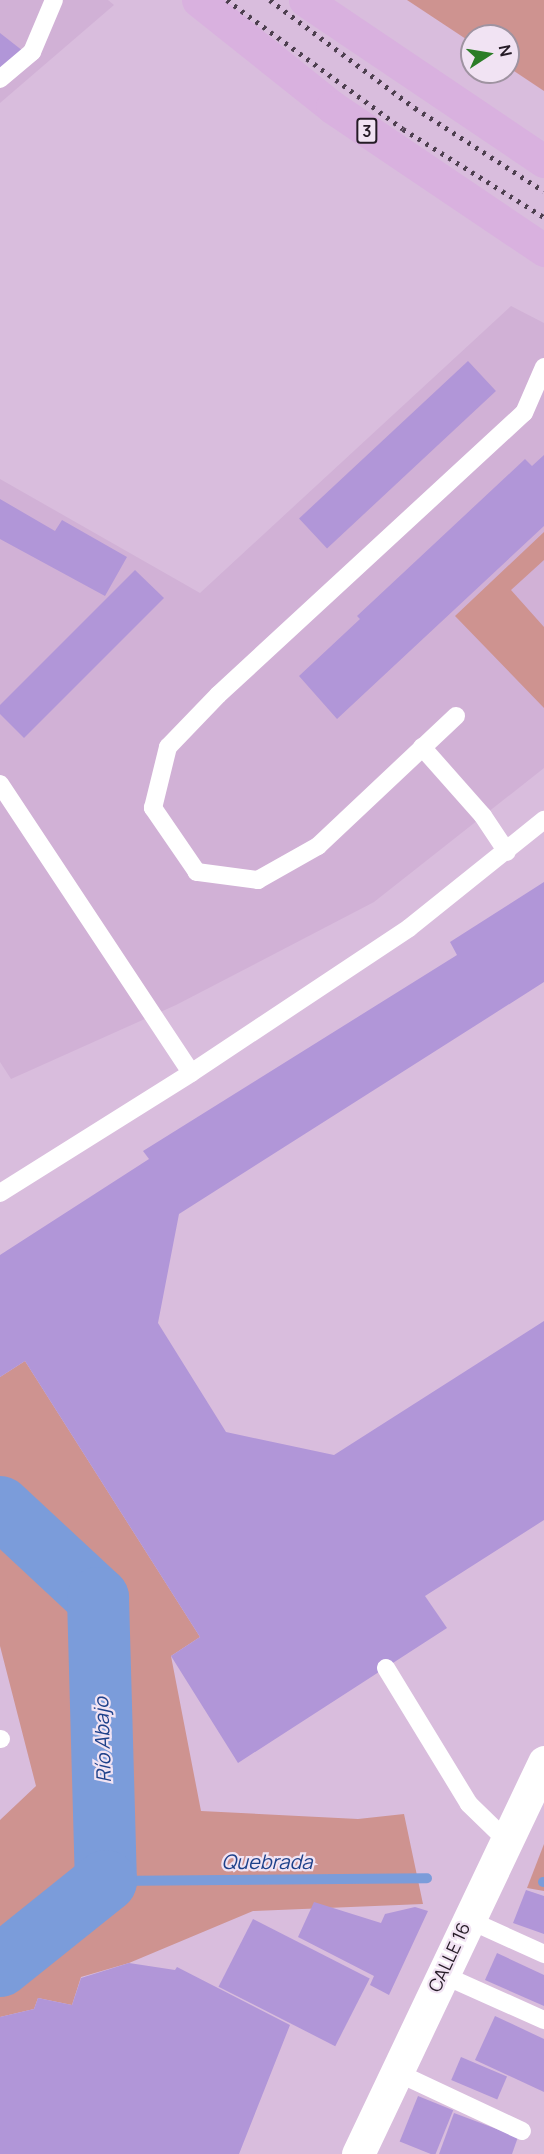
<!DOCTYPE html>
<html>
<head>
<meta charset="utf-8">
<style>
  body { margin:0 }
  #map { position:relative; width:544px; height:2154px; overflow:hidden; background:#d9bddd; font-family:Manrope,sans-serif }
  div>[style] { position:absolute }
  .built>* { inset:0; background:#d1b1d6 }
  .green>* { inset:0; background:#ce9390 }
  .stream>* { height:10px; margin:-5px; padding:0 5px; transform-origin:5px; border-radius:5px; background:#7b9cda }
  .river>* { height:62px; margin:-31px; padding:0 31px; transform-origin:31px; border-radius:31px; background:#7b9cda }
  .building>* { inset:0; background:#b196d8; transform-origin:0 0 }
  .lane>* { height:18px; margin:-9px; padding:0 9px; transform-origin:9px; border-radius:9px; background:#fff }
  .secondary>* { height:33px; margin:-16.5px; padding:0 16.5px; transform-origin:16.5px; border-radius:16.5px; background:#fff }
  .primary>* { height:33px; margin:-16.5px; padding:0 16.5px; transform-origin:16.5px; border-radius:16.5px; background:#d9b1df }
  .rail>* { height:4.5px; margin-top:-2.25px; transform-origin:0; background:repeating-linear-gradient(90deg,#4d3f4f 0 3px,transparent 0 9px) }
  span { translate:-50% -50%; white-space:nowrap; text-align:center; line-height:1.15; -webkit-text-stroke:4.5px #f1e3f3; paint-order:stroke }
  .shield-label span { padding:2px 4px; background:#f1e3f3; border:2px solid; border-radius:4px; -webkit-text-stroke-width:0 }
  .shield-label { font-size:16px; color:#251b26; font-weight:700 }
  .street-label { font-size:18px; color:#251b26 }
  .water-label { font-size:20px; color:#1e418a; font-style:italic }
  .north { position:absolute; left:460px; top:24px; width:60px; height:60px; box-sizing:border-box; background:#f1e3f3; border:2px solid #9f93a1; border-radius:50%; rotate:78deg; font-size:16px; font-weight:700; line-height:24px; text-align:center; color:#251b26 }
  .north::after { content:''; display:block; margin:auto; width:21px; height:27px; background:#2b7d27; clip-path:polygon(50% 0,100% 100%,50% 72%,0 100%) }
</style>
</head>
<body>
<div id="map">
  <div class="built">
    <div style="clip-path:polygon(0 0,108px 0,114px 5px,0 103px)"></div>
    <div style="clip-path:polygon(511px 306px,544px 323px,544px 768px,374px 902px,176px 1005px,11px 1079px,0 1062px,0 479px,200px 593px)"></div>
  </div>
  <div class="green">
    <div style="clip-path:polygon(407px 0,544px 0,544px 91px,508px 67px,508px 36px,472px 36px,472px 43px)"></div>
    <div style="clip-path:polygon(544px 532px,544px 560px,511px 590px,544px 627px,544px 708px,455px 616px)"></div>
    <div style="clip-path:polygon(25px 1361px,200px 1637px,171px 1656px,201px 1811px,358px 1819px,404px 1814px,423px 1904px,253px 1911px,129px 1963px,81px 1977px,72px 2005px,38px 1998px,34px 2009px,0 2017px,0 1820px,36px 1786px,0 1646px,0 1377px)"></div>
    <div style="clip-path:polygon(544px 1844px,544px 1891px,527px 1888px)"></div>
  </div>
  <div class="stream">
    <div style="left:106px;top:1881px;width:321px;rotate:-0.5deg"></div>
    <div style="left:543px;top:1882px;width:1px"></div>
  </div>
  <div class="river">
    <div style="left:0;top:1507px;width:134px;rotate:42.9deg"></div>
    <div style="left:98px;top:1598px;width:283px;rotate:88.4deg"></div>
    <div style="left:106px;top:1881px;width:136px;rotate:141.3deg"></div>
  </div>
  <div class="building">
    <div style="clip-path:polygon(0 33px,23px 51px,0 69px)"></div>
    <div style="left:468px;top:361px;width:41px;height:231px;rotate:47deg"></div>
    <div style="clip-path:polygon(544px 455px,544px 526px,337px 719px,299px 676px,360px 619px,357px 616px,525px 459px,532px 466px)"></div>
    <div style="clip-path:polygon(0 499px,55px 531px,62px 520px,127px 557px,105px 596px,0 539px)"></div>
    <div style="clip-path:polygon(135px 570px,164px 598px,24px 738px,0 714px,0 705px)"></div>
    <div style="clip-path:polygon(544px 882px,544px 982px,179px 1214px,158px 1323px,226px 1432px,334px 1455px,544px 1321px,544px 1520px,425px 1596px,447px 1628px,238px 1763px,171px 1656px,200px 1637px,25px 1361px,0 1377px,0 1255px,149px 1159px,143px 1151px,457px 955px,450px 942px)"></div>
    <div style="clip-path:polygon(526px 1890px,544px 1896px,544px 1934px,513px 1923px)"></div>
    <div style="clip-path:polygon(314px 1902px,381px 1923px,385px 1914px,415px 1907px,428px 1911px,389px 1995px,370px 1985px,374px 1976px,298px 1937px)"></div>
    <div style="left:253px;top:1919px;width:131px;height:76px;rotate:27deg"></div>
    <div style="clip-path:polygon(497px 1953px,544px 1975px,544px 2006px,485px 1980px)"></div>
    <div style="clip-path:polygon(129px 1963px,175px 1970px,177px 1967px,290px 2025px,239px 2154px,0 2154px,0 2017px,34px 2009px,38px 1998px,72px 2005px,81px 1978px)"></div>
    <div style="clip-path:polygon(495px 2016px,544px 2039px,544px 2092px,475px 2060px)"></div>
    <div style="left:461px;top:2057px;width:50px;height:25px;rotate:23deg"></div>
    <div style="left:418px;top:2096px;width:38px;height:49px;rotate:22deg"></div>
    <div style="clip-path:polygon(454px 2113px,518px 2137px,512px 2154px,439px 2154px)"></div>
  </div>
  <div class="lane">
    <div style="left:0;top:79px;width:42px;rotate:-40.2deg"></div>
    <div style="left:32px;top:52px;width:56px;rotate:-67.1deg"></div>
    <div style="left:456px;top:716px;width:190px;rotate:136.7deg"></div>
    <div style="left:318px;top:846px;width:69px;rotate:150.5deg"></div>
    <div style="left:258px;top:880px;width:62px;rotate:-172.5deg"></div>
    <div style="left:197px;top:872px;width:78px;rotate:-124.5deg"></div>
    <div style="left:153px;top:808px;width:63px;rotate:-76.2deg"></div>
    <div style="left:168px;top:747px;width:72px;rotate:-46.1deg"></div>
    <div style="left:218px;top:695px;width:416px;rotate:-42.7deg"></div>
    <div style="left:524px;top:413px;width:50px;rotate:-66.5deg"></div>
    <div style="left:422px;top:747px;width:92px;rotate:48.5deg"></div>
    <div style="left:483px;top:816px;width:43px;rotate:56.3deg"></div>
    <div style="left:0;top:784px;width:346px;rotate:56.5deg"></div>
    <div style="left:0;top:1193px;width:226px;rotate:-32.1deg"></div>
    <div style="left:191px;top:1073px;width:262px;rotate:-33.6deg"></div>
    <div style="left:409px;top:928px;width:173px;rotate:-38.7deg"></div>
    <div style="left:386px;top:1668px;width:159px;rotate:58.6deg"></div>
    <div style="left:469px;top:1804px;width:50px;rotate:44.2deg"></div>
    <div style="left:0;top:1739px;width:1px"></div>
    <div style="left:467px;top:1919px;width:85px;rotate:24.4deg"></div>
    <div style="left:441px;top:1974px;width:113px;rotate:24.1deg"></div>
    <div style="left:396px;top:2072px;width:139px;rotate:25.1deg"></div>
  </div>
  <div class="secondary">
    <div style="left:358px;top:2154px;width:434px;rotate:-64.6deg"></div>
  </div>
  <div class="primary">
    <div style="left:198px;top:0;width:171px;rotate:38.6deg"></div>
    <div style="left:332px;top:107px;width:256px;rotate:34deg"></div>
    <div style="left:305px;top:0;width:288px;rotate:34deg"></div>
  </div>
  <div class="rail">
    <div style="left:227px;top:0;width:218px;rotate:36.2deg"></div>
    <div style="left:403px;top:129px;width:166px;rotate:32deg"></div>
    <div style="left:270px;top:0;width:181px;rotate:36.7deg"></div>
    <div style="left:415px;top:108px;width:153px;rotate:32.8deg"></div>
  </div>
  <div class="shield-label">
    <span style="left:367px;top:131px">3</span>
  </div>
  <div class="street-label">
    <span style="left:449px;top:1957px;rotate:-65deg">CALLE 16</span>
  </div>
  <div class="water-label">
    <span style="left:102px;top:1740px;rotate:-92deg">Río Abajo</span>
    <span style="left:267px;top:1861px">Quebrada</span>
  </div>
  <div class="north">N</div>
</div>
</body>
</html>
